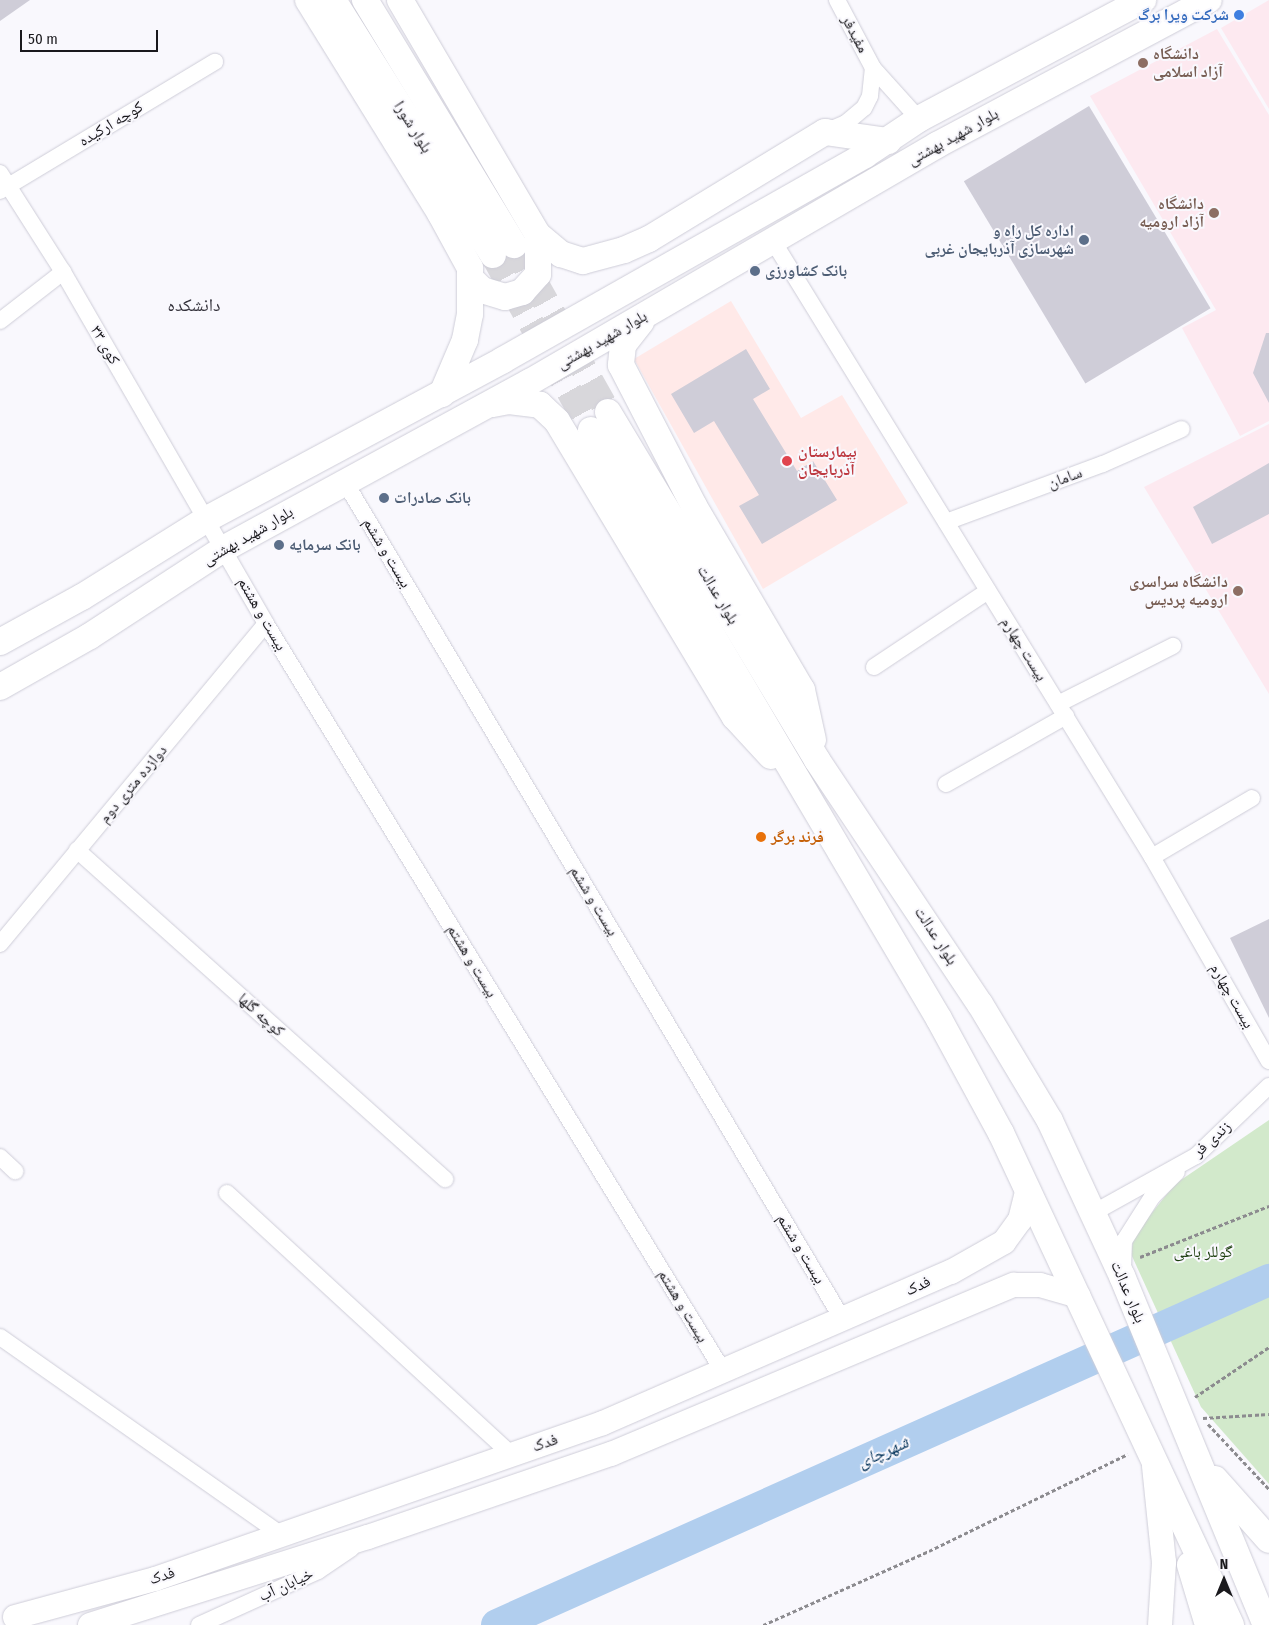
<!DOCTYPE html>
<html>
<head>
<meta charset="utf-8">
<style>
  body { margin:0 }
  #map { position:relative; width:1269px; height:1625px; overflow:hidden; background:#f9f8fd; font-family:"Fira Sans Condensed","Noto Naskh Arabic",sans-serif }
  div>[style] { position:absolute }
  .education>* { inset:0; background:#fde9f0 }
  .medical>* { inset:0; background:#ffe9e8 }
  .green>* { inset:0; background:#d2e9cb }
  .river>* { height:32px; margin:-16px; padding:0 16px; transform-origin:16px; border-radius:16px; background:#b1ceee }
  .building>* { inset:0; background:#cfcdd8; transform-origin:0 0 }
  .primary-tunnel>* { height:26px; margin-top:-13px; transform-origin:0; background:repeating-linear-gradient(90deg,#d8d7db 0 26px,transparent 0 39px) }
  .path>* { height:3px; margin-top:-1.5px; transform-origin:0; background:repeating-linear-gradient(90deg,#8c8b8f 0 4px,transparent 0 6.5px) }
  .roads { filter:drop-shadow(0 0 1px #cecdd8) drop-shadow(0 0 1px #cecdd8) }
  .street>* { height:16px; margin:-8px; padding:0 8px; transform-origin:8px; border-radius:8px; background:#fff }
  .secondary>* { height:24px; margin:-12px; padding:0 12px; transform-origin:12px; border-radius:12px; background:#fff }
  .primary>* { height:26px; margin:-13px; padding:0 13px; transform-origin:13px; border-radius:13px; background:#fff }
  .dots>* { width:14px; height:14px; translate:-50% -50%; box-sizing:border-box; border:2px solid #f9f8fd; border-radius:50% }
  span { translate:-50% -50%; white-space:nowrap; text-align:center; line-height:1.15; -webkit-text-stroke:4px #f9f8fd; paint-order:stroke }
  .shop-label { font-size:16px; color:#366cbe; font-weight:700 }
  .right { translate:-100% -50%; text-align:right }
  .street-label { font-size:16px; color:#1a191d }
  .education-label { font-size:16px; color:#785e54; font-weight:700 }
  .left { translate:0 -50%; text-align:left }
  .service-label { font-size:16px; color:#4e5e75; font-weight:700 }
  .health-label { font-size:16px; color:#be3a42; font-weight:700 }
  .food-label { font-size:16px; color:#c56008; font-weight:700 }
  .park-label { font-size:16px; color:#1b3d0d }
  .neighbourhood-label { font-size:18px; color:#33313a }
  .water-label { font-size:18px; color:#05345b; font-style:italic }
  .north { position:absolute; left:1199px; top:1555px; width:50px; height:50px; -webkit-text-stroke:4px #f9f8fd; paint-order:stroke; rotate:0deg; font-size:14px; font-weight:700; line-height:20px; text-align:center; color:#1a191d }
  .north::after { content:''; display:block; margin:auto; width:18px; height:22px; background:#1a191d; clip-path:polygon(50% 0,100% 100%,50% 72%,0 100%) }
  .scale { position:absolute; left:20px; top:30px; width:138px; height:22px; box-sizing:border-box; border:2px solid #1a191d; border-top:0; padding-left:6px; font-size:15px; line-height:18px; white-space:nowrap; color:#1a191d; -webkit-text-stroke:4px #f9f8fd; paint-order:stroke }
</style>
</head>
<body>
<div id="map">
  <div class="education">
    <div style="clip-path:polygon(1269px 0,1269px 109px,1221px 28px)"></div>
    <div style="clip-path:polygon(1217px 29px,1269px 115px,1269px 421px,1240px 436px,1182px 328px,1216px 310px,1090px 96px)"></div>
    <div style="clip-path:polygon(1269px 424px,1269px 694px,1144px 487px)"></div>
  </div>
  <div class="medical">
    <div style="clip-path:polygon(731px 301px,801px 418px,842px 395px,908px 503px,763px 589px,634px 359px)"></div>
  </div>
  <div class="green">
    <div style="clip-path:polygon(1269px 1120px,1269px 1484px,1201px 1407px,1131px 1254px,1134px 1235px,1175px 1184px)"></div>
  </div>
  <div class="river">
    <div style="left:497px;top:1625px;width:846px;rotate:-24.08deg"></div>
  </div>
  <div class="building">
    <div style="clip-path:polygon(0 0,30px 0,0 21px)"></div>
    <div style="left:1089px;top:106px;width:236px;height:146px;rotate:59deg"></div>
    <div style="clip-path:polygon(1266px 333px,1269px 333px,1269px 403px,1253px 373px)"></div>
    <div style="clip-path:polygon(746px 349px,770px 389px,753px 399px,797px 471px,813px 461px,837px 500px,762px 544px,739px 506px,759px 495px,714px 421px,694px 433px,671px 394px)"></div>
    <div style="clip-path:polygon(1269px 463px,1269px 514px,1212px 544px,1193px 507px)"></div>
    <div style="clip-path:polygon(1269px 919px,1269px 1018px,1230px 938px)"></div>
  </div>
  <div class="primary-tunnel">
    <div style="left:514px;top:245px;width:192px;rotate:60.6deg"></div>
    <div style="left:493px;top:255px;width:201px;rotate:60.8deg"></div>
  </div>
  <div class="path">
    <div style="left:1140px;top:1257px;width:139px;rotate:-21.6deg"></div>
    <div style="left:1195px;top:1397px;width:89px;rotate:-34deg"></div>
    <div style="left:1203px;top:1418px;width:66px;rotate:-3.5deg"></div>
    <div style="left:1208px;top:1424px;width:89px;rotate:46.8deg"></div>
    <div style="left:763px;top:1625px;width:182px;rotate:-24deg"></div>
    <div style="left:929px;top:1551px;width:221px;rotate:-26deg"></div>
  </div>
  <div class="roads">
    <div class="street">
      <div style="left:837px;top:0;width:77px;rotate:62.1deg"></div>
      <div style="left:873px;top:68px;width:69px;rotate:48deg"></div>
      <div style="left:827px;top:131px;width:21px;rotate:-23deg"></div>
      <div style="left:846px;top:123px;width:23px;rotate:-40deg"></div>
      <div style="left:864px;top:108px;width:13px;rotate:-63deg"></div>
      <div style="left:870px;top:96px;width:28px;rotate:-84deg"></div>
      <div style="left:0;top:173px;width:117px;rotate:57.5deg"></div>
      <div style="left:63px;top:272px;width:406px;rotate:60deg"></div>
      <div style="left:266px;top:624px;width:876px;rotate:58.54deg"></div>
      <div style="left:0;top:191px;width:251px;rotate:-31deg"></div>
      <div style="left:773px;top:241px;width:723px;rotate:58.4deg"></div>
      <div style="left:1152px;top:857px;width:235px;rotate:60.2deg"></div>
      <div style="left:0;top:321px;width:80px;rotate:-37.9deg"></div>
      <div style="left:345px;top:482px;width:975px;rotate:59.28deg"></div>
      <div style="left:946px;top:522px;width:167px;rotate:-20.3deg"></div>
      <div style="left:1103px;top:464px;width:86px;rotate:-23.9deg"></div>
      <div style="left:874px;top:667px;width:137px;rotate:-33.7deg"></div>
      <div style="left:1058px;top:704px;width:129px;rotate:-26.8deg"></div>
      <div style="left:946px;top:784px;width:138px;rotate:-29.5deg"></div>
      <div style="left:77px;top:850px;width:494px;rotate:41.8deg"></div>
      <div style="left:1152px;top:857px;width:116px;rotate:-30.5deg"></div>
      <div style="left:0;top:944px;width:416px;rotate:-50.3deg"></div>
      <div style="left:0;top:1157px;width:21px;rotate:43deg"></div>
      <div style="left:227px;top:1193px;width:387px;rotate:42.6deg"></div>
      <div style="left:1093px;top:1213px;width:118px;rotate:-29deg"></div>
      <div style="left:1196px;top:1156px;width:101px;rotate:-43.8deg"></div>
      <div style="left:1123px;top:1269px;width:28px;rotate:-88deg"></div>
      <div style="left:1124px;top:1241px;width:52px;rotate:-57.5deg"></div>
      <div style="left:1152px;top:1197px;width:35px;rotate:-45deg"></div>
      <div style="left:0;top:1337px;width:345px;rotate:35.1deg"></div>
      <div style="left:199px;top:1625px;width:131px;rotate:-24.4deg"></div>
      <div style="left:318px;top:1571px;width:40px;rotate:-34deg"></div>
    </div>
    <div class="secondary">
      <div style="left:1154px;top:1466px;width:97px;rotate:84.1deg"></div>
      <div style="left:1164px;top:1562px;width:63px;rotate:93.6deg"></div>
      <div style="left:15px;top:1617px;width:145px;rotate:-15.2deg"></div>
      <div style="left:155px;top:1579px;width:474px;rotate:-19.2deg"></div>
      <div style="left:603px;top:1423px;width:379px;rotate:-23.5deg"></div>
      <div style="left:951px;top:1272px;width:61px;rotate:-29.5deg"></div>
      <div style="left:1004px;top:1242px;width:27px;rotate:-54deg"></div>
      <div style="left:1020px;top:1220px;width:29px;rotate:-76deg"></div>
      <div style="left:90px;top:1625px;width:292px;rotate:-17.6deg"></div>
      <div style="left:368px;top:1537px;width:257px;rotate:-18.9deg"></div>
      <div style="left:611px;top:1454px;width:437px;rotate:-22.8deg"></div>
      <div style="left:1014px;top:1285px;width:26px"></div>
      <div style="left:1040px;top:1285px;width:40px;rotate:16deg"></div>
    </div>
    <div class="primary">
      <div style="left:308px;top:0;width:251px;rotate:58.2deg"></div>
      <div style="left:440px;top:213px;width:63px;rotate:61.4deg"></div>
      <div style="left:470px;top:268px;width:46px;rotate:90deg"></div>
      <div style="left:470px;top:314px;width:26px;rotate:101deg"></div>
      <div style="left:465px;top:340px;width:59px;rotate:113.1deg"></div>
      <div style="left:333px;top:0;width:301px;rotate:57.9deg"></div>
      <div style="left:365px;top:0;width:287px;rotate:58.7deg"></div>
      <div style="left:400px;top:0;width:273px;rotate:59.6deg"></div>
      <div style="left:538px;top:235px;width:30px;rotate:40deg"></div>
      <div style="left:561px;top:254px;width:23px;rotate:18deg"></div>
      <div style="left:583px;top:261px;width:42px;rotate:-15deg"></div>
      <div style="left:624px;top:250px;width:27px;rotate:-24deg"></div>
      <div style="left:649px;top:239px;width:206px;rotate:-31.3deg"></div>
      <div style="left:825px;top:132px;width:64px;rotate:8.1deg"></div>
      <div style="left:471px;top:279px;width:16px;rotate:45deg"></div>
      <div style="left:482px;top:290px;width:24px;rotate:17deg"></div>
      <div style="left:505px;top:297px;width:18px;rotate:-16deg"></div>
      <div style="left:522px;top:292px;width:24px;rotate:-48deg"></div>
      <div style="left:538px;top:274px;width:39px;rotate:-90deg"></div>
      <div style="left:641px;top:322px;width:29px;rotate:128deg"></div>
      <div style="left:623px;top:345px;width:20px;rotate:96deg"></div>
      <div style="left:621px;top:365px;width:159px;rotate:62.6deg"></div>
      <div style="left:694px;top:506px;width:213px;rotate:59.6deg"></div>
      <div style="left:802px;top:690px;width:51px;rotate:77.6deg"></div>
      <div style="left:493px;top:404px;width:16px;rotate:-11deg"></div>
      <div style="left:509px;top:401px;width:31px;rotate:7deg"></div>
      <div style="left:540px;top:405px;width:23px;rotate:43deg"></div>
      <div style="left:557px;top:421px;width:345px;rotate:59deg"></div>
      <div style="left:735px;top:717px;width:53px;rotate:47.3deg"></div>
      <div style="left:608px;top:412px;width:406px;rotate:59deg"></div>
      <div style="left:817px;top:760px;width:293px;rotate:56.3deg"></div>
      <div style="left:980px;top:1004px;width:136px;rotate:59.1deg"></div>
      <div style="left:1050px;top:1121px;width:171px;rotate:65.1deg"></div>
      <div style="left:1122px;top:1276px;width:378px;rotate:67.6deg"></div>
      <div style="left:591px;top:430px;width:684px;rotate:59.42deg"></div>
      <div style="left:939px;top:1019px;width:130px;rotate:61.5deg"></div>
      <div style="left:1001px;top:1133px;width:543px;rotate:64.94deg"></div>
      <div style="left:0;top:642px;width:94px;rotate:-28.8deg"></div>
      <div style="left:82px;top:597px;width:147px;rotate:-32deg"></div>
      <div style="left:207px;top:519px;width:336px;rotate:-28.2deg"></div>
      <div style="left:503px;top:360px;width:416px;rotate:-29.5deg"></div>
      <div style="left:865px;top:155px;width:65px;rotate:-33.7deg"></div>
      <div style="left:919px;top:119px;width:254px;rotate:-28deg"></div>
      <div style="left:0;top:687px;width:103px;rotate:-29.5deg"></div>
      <div style="left:90px;top:636px;width:161px;rotate:-33.1deg"></div>
      <div style="left:225px;top:548px;width:347px;rotate:-28.6deg"></div>
      <div style="left:530px;top:382px;width:471px;rotate:-30.2deg"></div>
      <div style="left:937px;top:145px;width:308px;rotate:-28.1deg"></div>
      <div style="left:1215px;top:1479px;width:81px;rotate:48.5deg"></div>
      <div style="left:1190px;top:1565px;width:63px;rotate:73.3deg"></div>
    </div>
  </div>
  <div class="dots">
    <div style="left:1239px;top:15px;background:#3f7fe0"></div>
    <div style="left:1143px;top:63px;background:#8d6e63"></div>
    <div style="left:1214px;top:213px;background:#8d6e63"></div>
    <div style="left:1084px;top:240px;background:#5c6f8a"></div>
    <div style="left:755px;top:271px;background:#5c6f8a"></div>
    <div style="left:787px;top:461px;background:#e0444e"></div>
    <div style="left:384px;top:498px;background:#5c6f8a"></div>
    <div style="left:279px;top:545px;background:#5c6f8a"></div>
    <div style="left:1238px;top:591px;background:#8d6e63"></div>
    <div style="left:761px;top:837px;background:#e8710a"></div>
  </div>
  <div class="shop-label">
    <span class="right" style="left:1229px;top:15px">شرکت ویرا برگ</span>
  </div>
  <div class="street-label">
    <span style="left:855px;top:34px;rotate:62deg">مفیدفر</span>
    <span style="left:111px;top:124px;rotate:-31deg">کوچه ارکیده</span>
    <span style="left:413px;top:127px;rotate:58deg">بلوار شورا</span>
    <span style="left:953px;top:137px;rotate:-29deg">بلوار شهید بهشتی</span>
    <span style="left:602px;top:340px;rotate:-30deg">بلوار شهید بهشتی</span>
    <span style="left:105px;top:345px;rotate:60deg">کوی ۳۳</span>
    <span style="left:1065px;top:478px;rotate:-20deg">سامان</span>
    <span style="left:248px;top:536px;rotate:-30deg">بلوار شهید بهشتی</span>
    <span style="left:387px;top:553px;rotate:59deg">بیست و ششم</span>
    <span style="left:718px;top:595px;rotate:59deg">بلوار عدالت</span>
    <span style="left:262px;top:614px;rotate:60deg">بیست و هشتم</span>
    <span style="left:1024px;top:649px;rotate:58deg">بیست چهارم</span>
    <span style="left:133px;top:784px;rotate:-50deg">دوازده متری دوم</span>
    <span style="left:594px;top:901px;rotate:59deg">بیست و ششم</span>
    <span style="left:936px;top:936px;rotate:57deg">بلوار عدالت</span>
    <span style="left:472px;top:961px;rotate:59deg">بیست و هشتم</span>
    <span style="left:1232px;top:996px;rotate:60deg">بیست چهارم</span>
    <span style="left:261px;top:1015px;rotate:42deg">کوچه گلها</span>
    <span style="left:1212px;top:1139px;rotate:-42deg">زندی فر</span>
    <span style="left:801px;top:1249px;rotate:59deg">بیست و ششم</span>
    <span style="left:918px;top:1286px;rotate:-24deg">فدک</span>
    <span style="left:1128px;top:1292px;rotate:67deg">بلوار عدالت</span>
    <span style="left:683px;top:1306px;rotate:59deg">بیست و هشتم</span>
    <span style="left:545px;top:1443px;rotate:-19deg">فدک</span>
    <span style="left:162px;top:1576px;rotate:-18deg">فدک</span>
    <span style="left:286px;top:1585px;rotate:-25deg">خیابان آب</span>
  </div>
  <div class="education-label">
    <span class="left" style="left:1153px;top:63px">دانشگاه<br>آزاد اسلامی</span>
    <span class="right" style="left:1204px;top:213px">دانشگاه<br>آزاد ارومیه</span>
    <span class="right" style="left:1228px;top:591px">دانشگاه سراسری<br>ارومیه پردیس</span>
  </div>
  <div class="service-label">
    <span class="right" style="left:1074px;top:240px">اداره کل راه و<br>شهرسازی آذربایجان غربی</span>
    <span class="left" style="left:765px;top:271px">بانک کشاورزی</span>
    <span class="left" style="left:394px;top:498px">بانک صادرات</span>
    <span class="left" style="left:289px;top:545px">بانک سرمایه</span>
  </div>
  <div class="health-label">
    <span class="left" style="left:798px;top:461px">بیمارستان<br>آذربایجان</span>
  </div>
  <div class="food-label">
    <span class="left" style="left:771px;top:837px">فرند برگر</span>
  </div>
  <div class="park-label">
    <span style="left:1203px;top:1252px">گوللر باغی</span>
  </div>
  <div class="neighbourhood-label">
    <span style="left:194px;top:305px">دانشکده</span>
  </div>
  <div class="water-label">
    <span style="left:883px;top:1452px;rotate:-24deg">شهرچای</span>
  </div>
  <div class="north">N</div>
  <div class="scale">50 m</div>
</div>
</body>
</html>
